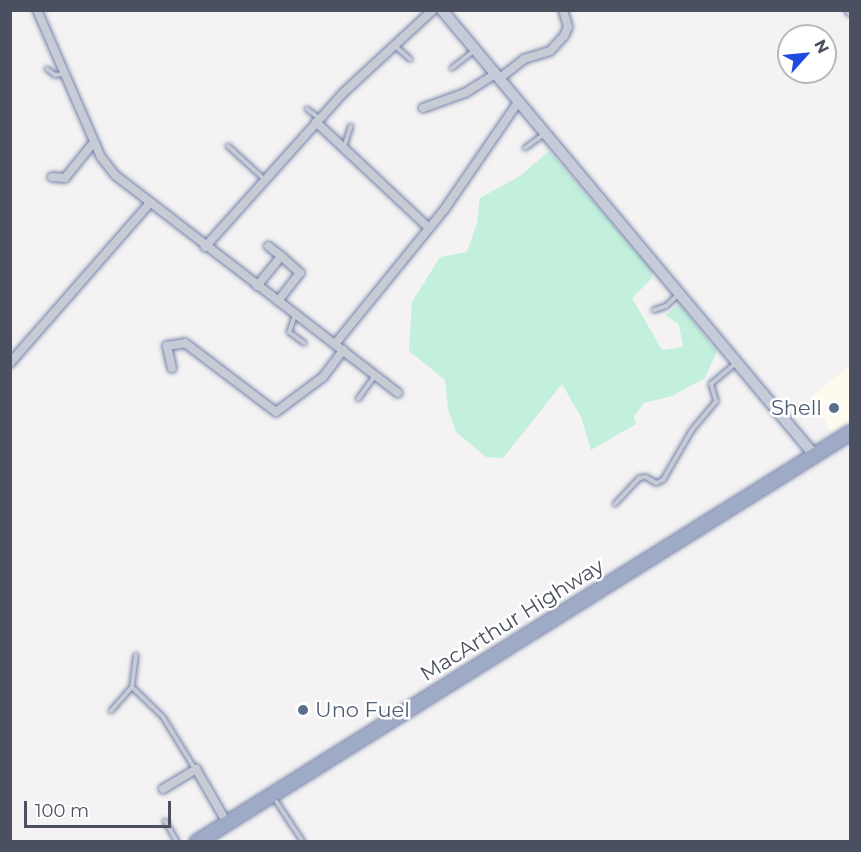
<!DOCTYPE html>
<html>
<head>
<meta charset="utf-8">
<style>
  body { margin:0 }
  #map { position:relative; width:861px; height:852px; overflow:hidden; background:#f4f2f2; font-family:Montserrat,sans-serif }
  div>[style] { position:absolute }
  .commercial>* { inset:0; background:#fcfbed }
  .green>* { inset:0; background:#c3efdd }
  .roads { filter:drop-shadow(0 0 2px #7684aa) drop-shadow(0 0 2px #7684aa) }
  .service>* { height:4px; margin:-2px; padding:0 2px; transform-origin:2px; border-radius:2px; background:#c6cbd6 }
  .minor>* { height:8px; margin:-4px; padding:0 4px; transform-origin:4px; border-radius:4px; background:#c6cbd6 }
  .secondary>* { height:10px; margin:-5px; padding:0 5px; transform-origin:5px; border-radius:5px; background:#c5cbd9 }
  .trunk>* { height:14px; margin:-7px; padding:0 7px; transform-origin:7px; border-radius:7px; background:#9eaac6 }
  .dots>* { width:16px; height:16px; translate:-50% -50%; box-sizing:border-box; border:3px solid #fff; border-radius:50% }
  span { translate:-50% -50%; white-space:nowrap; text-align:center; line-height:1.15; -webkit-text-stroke:5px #fff; paint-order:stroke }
  .service-label { font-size:21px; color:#4e5e75 }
  .right { translate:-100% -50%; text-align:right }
  .left { translate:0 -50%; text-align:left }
  .street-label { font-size:21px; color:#4a505f }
  .frame { position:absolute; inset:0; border:12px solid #4a505f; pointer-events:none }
  .north { position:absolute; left:777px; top:24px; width:60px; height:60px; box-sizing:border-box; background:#fff; border:2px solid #b7b9bf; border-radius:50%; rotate:63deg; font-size:16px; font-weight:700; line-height:24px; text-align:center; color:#4a505f }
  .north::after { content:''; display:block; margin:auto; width:21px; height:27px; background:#1e4be1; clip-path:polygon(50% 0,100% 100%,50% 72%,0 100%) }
  .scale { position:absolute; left:24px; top:801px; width:147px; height:27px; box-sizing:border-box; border:3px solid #4a505f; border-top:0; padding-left:8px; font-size:18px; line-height:21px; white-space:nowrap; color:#4a505f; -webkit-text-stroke:4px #fff; paint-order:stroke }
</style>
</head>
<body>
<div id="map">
  <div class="commercial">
    <div style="clip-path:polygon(850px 366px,850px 420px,831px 432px,812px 396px)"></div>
  </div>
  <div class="green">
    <div style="clip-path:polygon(549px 151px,653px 271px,652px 278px,632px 298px,662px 350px,683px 347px,679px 325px,666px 315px,679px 304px,717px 351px,705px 378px,672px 396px,644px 403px,634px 416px,636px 424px,591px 450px,581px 417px,562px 384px,503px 458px,486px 457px,456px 432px,448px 409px,445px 380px,409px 351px,412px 302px,440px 257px,467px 252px,477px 223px,480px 198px,520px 176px)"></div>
  </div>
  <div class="roads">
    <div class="service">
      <div style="left:395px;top:46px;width:20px;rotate:41deg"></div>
      <div style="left:452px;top:68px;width:29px;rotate:-38deg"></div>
      <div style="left:47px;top:69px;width:10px;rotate:37deg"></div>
      <div style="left:55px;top:75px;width:9px;rotate:-6deg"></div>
      <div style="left:307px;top:109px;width:15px;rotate:37deg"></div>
      <div style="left:228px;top:146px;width:49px;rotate:42.5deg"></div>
      <div style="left:344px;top:147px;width:22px;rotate:-72deg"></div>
      <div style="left:525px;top:148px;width:24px;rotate:-36deg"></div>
      <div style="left:654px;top:310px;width:13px;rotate:-18deg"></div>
      <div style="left:666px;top:306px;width:18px;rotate:-43deg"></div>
      <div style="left:295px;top:315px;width:18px;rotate:109deg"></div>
      <div style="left:289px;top:332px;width:19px;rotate:36deg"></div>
      <div style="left:358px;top:399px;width:29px;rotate:-54deg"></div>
      <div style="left:615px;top:504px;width:35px;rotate:-47deg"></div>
      <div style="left:639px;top:478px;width:7px;rotate:-8deg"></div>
      <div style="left:646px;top:477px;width:12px;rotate:31deg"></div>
      <div style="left:656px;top:483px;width:8px;rotate:-23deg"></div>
      <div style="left:663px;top:480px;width:58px;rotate:-59.9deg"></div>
      <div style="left:692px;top:430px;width:38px;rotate:-50deg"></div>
      <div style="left:716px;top:401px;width:18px;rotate:-106deg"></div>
      <div style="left:711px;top:384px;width:31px;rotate:-40deg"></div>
      <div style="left:132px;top:687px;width:32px;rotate:-83deg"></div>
      <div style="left:111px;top:711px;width:32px;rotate:-49deg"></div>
      <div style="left:132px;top:687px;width:43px;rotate:44.1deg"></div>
      <div style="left:163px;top:717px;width:61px;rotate:58.4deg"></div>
      <div style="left:274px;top:798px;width:53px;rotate:56.6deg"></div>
      <div style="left:165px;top:821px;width:24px;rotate:60deg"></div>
    </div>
    <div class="minor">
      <div style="left:37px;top:10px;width:160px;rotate:66.5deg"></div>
      <div style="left:101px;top:157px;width:23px;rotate:52deg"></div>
      <div style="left:115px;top:175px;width:357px;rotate:37.6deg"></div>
      <div style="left:849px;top:10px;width:2px;rotate:63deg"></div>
      <div style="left:500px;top:78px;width:31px;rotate:-38deg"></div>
      <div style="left:524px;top:59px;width:27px;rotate:-17deg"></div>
      <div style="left:550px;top:51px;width:21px;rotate:-47deg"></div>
      <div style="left:564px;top:36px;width:10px;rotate:-66deg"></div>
      <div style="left:568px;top:27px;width:18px;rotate:-106deg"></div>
      <div style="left:423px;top:108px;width:45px;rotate:-19.7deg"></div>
      <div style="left:465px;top:93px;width:36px;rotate:-32deg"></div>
      <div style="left:316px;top:122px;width:155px;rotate:43.2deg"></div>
      <div style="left:52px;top:177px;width:13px;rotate:4deg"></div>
      <div style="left:65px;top:178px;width:46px;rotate:-51.1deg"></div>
      <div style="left:205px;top:247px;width:207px;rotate:-48.1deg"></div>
      <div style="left:343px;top:93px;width:122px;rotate:-42.7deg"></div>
      <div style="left:257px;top:286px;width:38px;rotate:-51deg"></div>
      <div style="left:281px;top:256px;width:16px;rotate:-142deg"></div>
      <div style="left:278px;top:301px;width:36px;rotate:-52deg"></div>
      <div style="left:300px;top:273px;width:25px;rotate:-138deg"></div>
      <div style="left:335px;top:344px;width:173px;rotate:-50.9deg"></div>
      <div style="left:444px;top:210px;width:132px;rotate:-55.5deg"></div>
      <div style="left:10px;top:363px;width:213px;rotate:-48.8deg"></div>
      <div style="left:172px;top:368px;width:23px;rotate:-103deg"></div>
      <div style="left:167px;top:346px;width:18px;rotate:-9deg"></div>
      <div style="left:185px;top:343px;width:114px;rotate:37.2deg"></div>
      <div style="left:276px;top:412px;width:59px;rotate:-36.7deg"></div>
      <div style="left:323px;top:377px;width:34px;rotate:-53deg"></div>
      <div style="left:163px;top:789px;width:39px;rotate:-31deg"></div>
      <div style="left:196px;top:769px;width:62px;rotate:60.1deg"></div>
    </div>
    <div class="secondary">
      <div style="left:442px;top:10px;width:581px;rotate:50.09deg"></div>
    </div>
    <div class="trunk">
      <div style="left:197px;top:842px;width:771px;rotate:-32.06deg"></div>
    </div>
  </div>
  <div class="dots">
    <div style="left:834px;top:408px;background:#5c6f8a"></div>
    <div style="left:303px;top:710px;background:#5c6f8a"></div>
  </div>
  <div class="service-label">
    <span class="right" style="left:822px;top:408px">Shell</span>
    <span class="left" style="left:315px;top:710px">Uno Fuel</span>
  </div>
  <div class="street-label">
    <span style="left:512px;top:620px;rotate:-32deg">MacArthur Highway</span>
  </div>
  <div class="frame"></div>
  <div class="north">N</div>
  <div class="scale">100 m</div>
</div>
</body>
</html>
